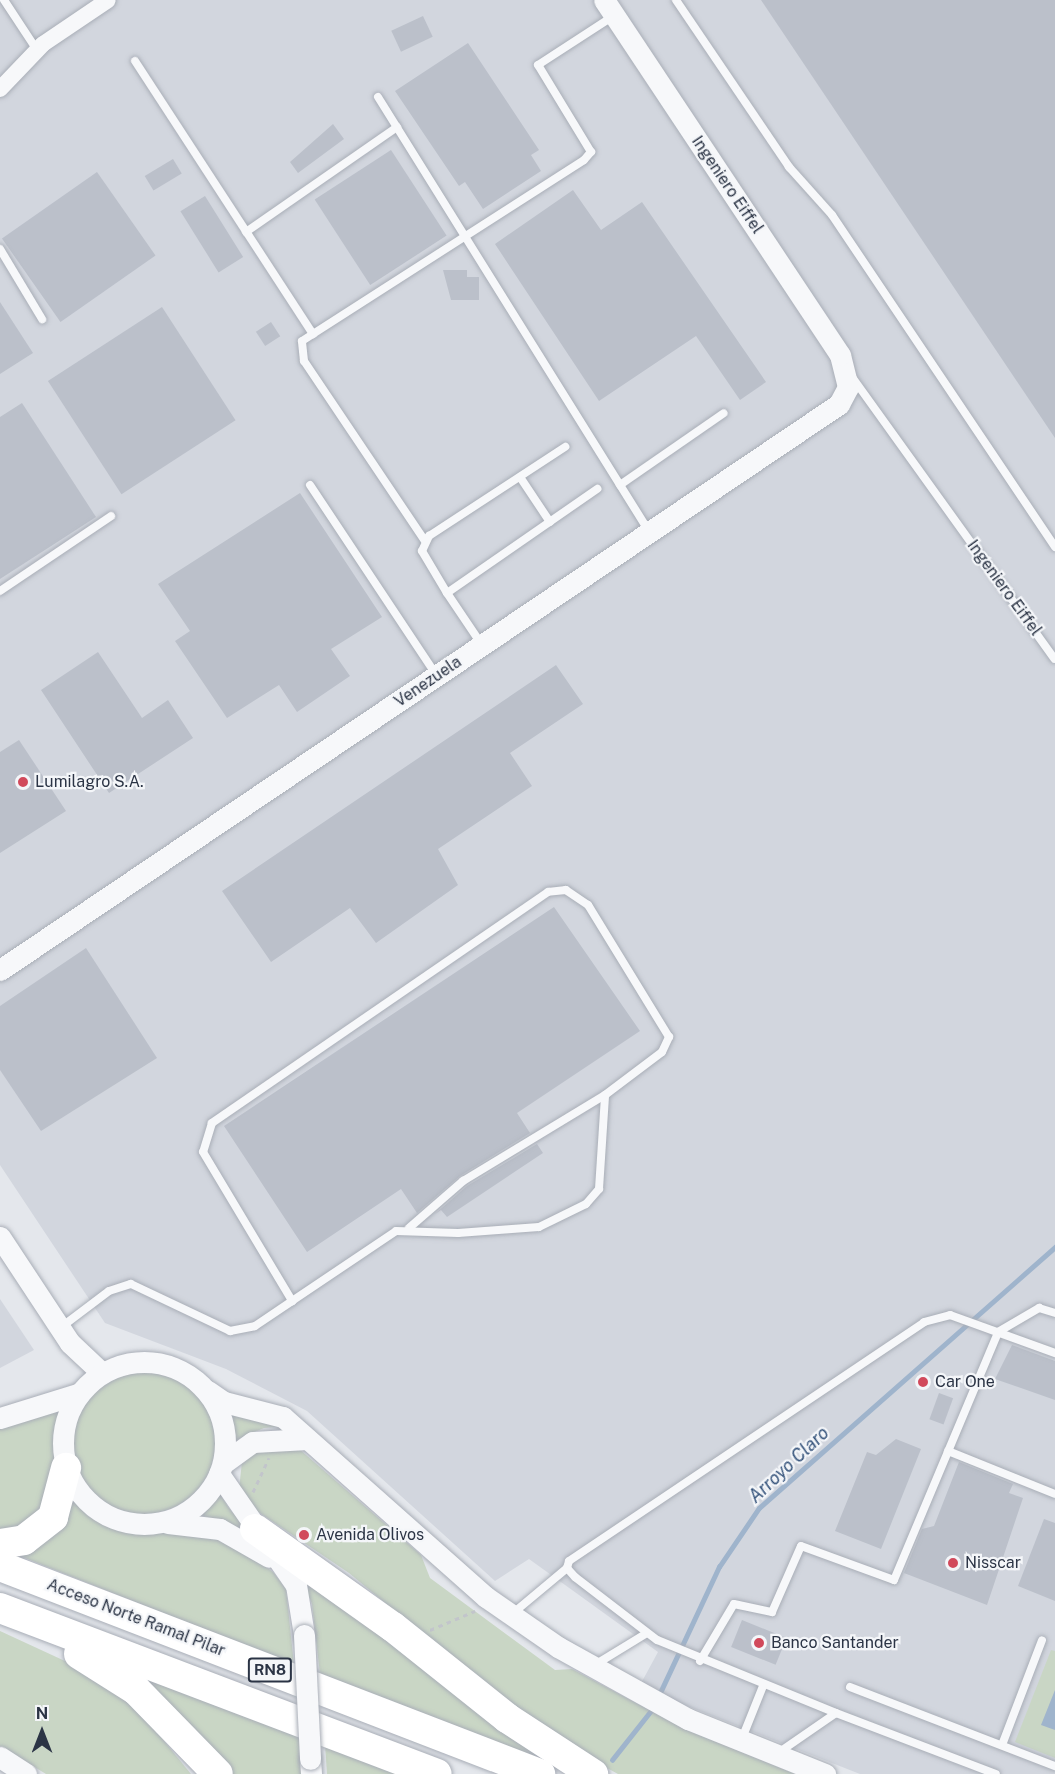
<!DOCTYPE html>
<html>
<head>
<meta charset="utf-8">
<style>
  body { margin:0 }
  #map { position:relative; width:1055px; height:1774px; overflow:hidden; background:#e4e7ec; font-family:"Public Sans",sans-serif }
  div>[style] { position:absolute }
  .built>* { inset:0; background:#d2d6de }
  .green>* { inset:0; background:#c9d6c5 }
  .round { border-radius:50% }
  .water>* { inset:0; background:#9fb4cc }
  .stream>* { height:4.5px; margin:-2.25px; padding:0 2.25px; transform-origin:2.25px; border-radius:2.25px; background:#9fb4cc }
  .building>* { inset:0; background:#bbc0ca; transform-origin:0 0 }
  .path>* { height:3px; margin-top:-1.5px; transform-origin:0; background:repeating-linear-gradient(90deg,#c2c5cb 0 4.5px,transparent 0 9px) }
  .roads { filter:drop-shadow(0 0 2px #a9aeb7) drop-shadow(0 0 2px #a9aeb7) }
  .service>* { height:8px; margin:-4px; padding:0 4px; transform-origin:4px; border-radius:4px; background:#f7f8fa }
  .minor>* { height:16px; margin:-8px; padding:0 8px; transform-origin:8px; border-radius:8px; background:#f7f8fa }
  .tertiary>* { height:21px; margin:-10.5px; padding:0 10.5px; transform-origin:10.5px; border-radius:10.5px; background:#f7f8fa }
  .tertiary>.ring { margin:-10.5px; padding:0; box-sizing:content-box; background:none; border:21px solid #f7f8fa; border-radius:50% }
  .motorway>* { height:30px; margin:-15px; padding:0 15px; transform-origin:15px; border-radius:15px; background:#fff }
  .bridges { filter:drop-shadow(0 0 2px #a9aeb7) drop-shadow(0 0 2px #a9aeb7) }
  .tertiary-bridge>* { height:21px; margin:-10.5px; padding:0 10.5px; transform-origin:10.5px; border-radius:10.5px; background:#f7f8fa }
  .dots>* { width:16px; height:16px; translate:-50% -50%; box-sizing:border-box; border:3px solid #f4f6f9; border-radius:50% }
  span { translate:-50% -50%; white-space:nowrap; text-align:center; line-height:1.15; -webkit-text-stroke:4.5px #f4f6f9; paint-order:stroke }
  .shield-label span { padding:2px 4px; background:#f4f6f9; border:2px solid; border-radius:4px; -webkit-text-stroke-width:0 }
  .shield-label { font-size:15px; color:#2b3445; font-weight:700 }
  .street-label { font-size:16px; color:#2b3445 }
  .poi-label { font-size:16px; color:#2b3445 }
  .left { translate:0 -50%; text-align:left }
  .water-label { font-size:18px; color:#34527a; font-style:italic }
  .north { position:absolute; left:12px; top:1702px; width:60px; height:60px; -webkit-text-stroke:4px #f4f6f9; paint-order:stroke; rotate:0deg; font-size:16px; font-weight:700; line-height:24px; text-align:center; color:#2b3445 }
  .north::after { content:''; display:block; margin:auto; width:21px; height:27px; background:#2b3445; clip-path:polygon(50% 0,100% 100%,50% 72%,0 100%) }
</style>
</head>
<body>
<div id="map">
  <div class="built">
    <div style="clip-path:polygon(0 0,1055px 0,1055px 1774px,860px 1774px,639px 1687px,658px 1652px,529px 1559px,495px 1581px,307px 1411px,226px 1369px,105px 1323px,0 1165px)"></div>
    <div style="clip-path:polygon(0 1299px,34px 1350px,0 1368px)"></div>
  </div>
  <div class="green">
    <div class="round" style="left:73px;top:1372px;width:142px;height:142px"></div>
    <div style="clip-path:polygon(60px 1405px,54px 1442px,57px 1467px,44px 1518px,0 1537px,0 1424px)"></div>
    <div style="clip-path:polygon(230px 1414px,285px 1426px,264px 1428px,234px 1441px)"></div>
    <div style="clip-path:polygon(298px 1448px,421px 1555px,430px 1578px,555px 1670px,572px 1669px,683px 1728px,795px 1774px,618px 1774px,541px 1732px,349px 1573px,248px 1505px,239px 1490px,242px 1461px,253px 1450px)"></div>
    <div style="clip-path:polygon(219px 1492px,228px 1507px,252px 1536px,200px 1514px)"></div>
    <div style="clip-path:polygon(72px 1499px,89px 1517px,133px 1533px,194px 1528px,239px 1548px,273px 1572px,286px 1589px,294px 1665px,10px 1552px)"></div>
    <div style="clip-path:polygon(295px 1562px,550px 1757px,538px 1758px,320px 1674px,312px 1604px)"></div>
    <div style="clip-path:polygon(0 1631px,119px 1686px,191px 1774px,46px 1774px,0 1746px)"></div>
    <div style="clip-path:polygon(1051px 1650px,1055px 1651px,1055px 1758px,1015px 1742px)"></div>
    <div style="clip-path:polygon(118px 1666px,299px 1734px,302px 1774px,228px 1774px)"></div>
    <div style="clip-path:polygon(325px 1744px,401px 1774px,327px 1774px)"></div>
  </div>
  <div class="water">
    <div style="clip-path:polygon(1055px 1690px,1055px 1730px,1041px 1725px)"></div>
  </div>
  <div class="stream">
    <div style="left:658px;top:1697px;width:144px;rotate:-64.9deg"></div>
    <div style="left:719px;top:1567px;width:71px;rotate:-55.9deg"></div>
    <div style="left:759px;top:1508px;width:395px;rotate:-41.4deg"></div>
    <div style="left:612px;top:1760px;width:66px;rotate:-51.7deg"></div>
  </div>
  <div class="building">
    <div style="clip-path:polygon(761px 0,1055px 0,1055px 438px)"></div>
    <div style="left:423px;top:16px;width:23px;height:35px;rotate:65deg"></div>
    <div style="clip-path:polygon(468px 43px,539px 150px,531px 155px,541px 171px,483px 209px,465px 182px,459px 186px,395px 91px)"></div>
    <div style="clip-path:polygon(333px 124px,344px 139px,298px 173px,290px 162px)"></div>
    <div style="left:391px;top:150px;width:102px;height:91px;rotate:57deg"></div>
    <div style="left:173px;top:159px;width:17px;height:33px;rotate:59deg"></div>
    <div style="left:97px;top:172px;width:102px;height:116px;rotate:55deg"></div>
    <div style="clip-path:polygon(573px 190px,601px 230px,642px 202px,766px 382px,740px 400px,696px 336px,599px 401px,495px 244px)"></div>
    <div style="left:205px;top:196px;width:72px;height:29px;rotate:58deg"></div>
    <div style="clip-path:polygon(443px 270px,467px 270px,467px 277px,479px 277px,479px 300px,451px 300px)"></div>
    <div style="clip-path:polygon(0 302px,33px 353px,0 374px)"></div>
    <div style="left:162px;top:307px;width:135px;height:136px;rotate:57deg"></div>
    <div style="left:271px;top:322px;width:17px;height:18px;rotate:57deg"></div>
    <div style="clip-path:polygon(22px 403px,96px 517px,0 579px,0 417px)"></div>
    <div style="clip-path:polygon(300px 493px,382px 617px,331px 649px,350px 676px,297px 712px,279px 685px,227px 718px,175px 641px,190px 631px,158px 584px)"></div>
    <div style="clip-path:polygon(98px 652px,142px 718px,168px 700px,193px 738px,109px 793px,41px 690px)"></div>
    <div style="clip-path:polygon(556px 665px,583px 704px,510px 753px,532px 786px,438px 849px,458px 885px,376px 943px,350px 908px,271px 962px,222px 891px)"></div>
    <div style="clip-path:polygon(19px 740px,66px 811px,0 853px,0 752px)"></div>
    <div style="clip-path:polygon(554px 907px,640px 1031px,517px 1113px,530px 1133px,460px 1176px,417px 1213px,401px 1189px,307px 1252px,224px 1126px)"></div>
    <div style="clip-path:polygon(86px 948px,157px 1058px,41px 1131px,0 1070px,0 1006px)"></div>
    <div style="clip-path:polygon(537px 1144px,543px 1153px,447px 1217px,441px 1210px,435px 1214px,467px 1186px)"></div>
    <div style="clip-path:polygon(1012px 1345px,1055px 1361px,1055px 1400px,995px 1379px)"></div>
    <div style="left:939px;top:1393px;width:15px;height:28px;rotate:20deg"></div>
    <div style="clip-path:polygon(896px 1439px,921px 1449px,881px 1549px,835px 1531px,867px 1452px,876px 1455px)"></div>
    <div style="clip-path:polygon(959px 1462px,1013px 1484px,1009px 1493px,1023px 1498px,987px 1605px,904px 1573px,922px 1529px,934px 1526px)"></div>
    <div style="clip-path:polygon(1044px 1519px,1055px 1523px,1055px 1601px,1018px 1586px)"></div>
    <div style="left:742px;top:1620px;width:48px;height:29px;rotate:22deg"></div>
  </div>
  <div class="path">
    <div style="left:253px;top:1492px;width:38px;rotate:-65deg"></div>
    <div style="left:430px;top:1630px;width:49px;rotate:-22.9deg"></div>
  </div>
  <div class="roads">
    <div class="service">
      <div style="left:4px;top:0;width:60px;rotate:56.6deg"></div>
      <div style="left:676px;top:0;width:202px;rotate:55.9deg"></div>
      <div style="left:789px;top:167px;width:64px;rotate:48.1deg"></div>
      <div style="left:832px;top:215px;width:400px;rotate:56.1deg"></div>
      <div style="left:135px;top:61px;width:326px;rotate:56.9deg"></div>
      <div style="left:378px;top:97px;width:514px;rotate:58.04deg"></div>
      <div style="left:246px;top:232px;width:184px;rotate:-34.8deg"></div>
      <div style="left:0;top:249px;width:82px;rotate:59deg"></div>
      <div style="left:852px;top:377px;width:347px;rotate:54.3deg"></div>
      <div style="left:520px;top:477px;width:54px;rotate:56.3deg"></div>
      <div style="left:310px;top:485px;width:228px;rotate:56.4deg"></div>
      <div style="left:620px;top:485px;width:126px;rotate:-34.7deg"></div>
      <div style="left:425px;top:541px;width:217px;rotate:-123.9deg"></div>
      <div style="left:304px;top:361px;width:20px;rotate:-96deg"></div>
      <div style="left:302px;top:341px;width:335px;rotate:-32.7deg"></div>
      <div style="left:584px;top:160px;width:11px;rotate:-49deg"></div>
      <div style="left:591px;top:152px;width:102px;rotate:-121.3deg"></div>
      <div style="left:538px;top:65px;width:92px;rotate:-33deg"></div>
      <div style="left:0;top:591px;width:134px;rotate:-34deg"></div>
      <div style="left:447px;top:593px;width:49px;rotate:-120.8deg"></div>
      <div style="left:422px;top:551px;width:17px;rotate:-65deg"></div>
      <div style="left:429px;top:536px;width:163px;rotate:-33.2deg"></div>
      <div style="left:482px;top:645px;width:63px;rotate:-123.9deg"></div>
      <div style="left:447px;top:593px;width:183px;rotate:-34.7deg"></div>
      <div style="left:409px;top:1228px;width:72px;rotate:-41deg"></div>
      <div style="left:463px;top:1181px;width:166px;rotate:-31.2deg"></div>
      <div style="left:60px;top:1328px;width:61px;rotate:-37.1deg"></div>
      <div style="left:109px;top:1291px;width:23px;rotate:-18deg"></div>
      <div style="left:131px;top:1284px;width:110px;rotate:25.4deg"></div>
      <div style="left:230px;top:1331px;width:25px;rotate:-11deg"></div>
      <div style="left:255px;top:1326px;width:45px;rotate:-34deg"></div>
      <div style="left:292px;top:1301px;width:125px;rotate:-33.9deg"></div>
      <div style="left:396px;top:1231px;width:62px;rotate:1.8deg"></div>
      <div style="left:458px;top:1233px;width:81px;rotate:-4.2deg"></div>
      <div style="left:539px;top:1227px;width:52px;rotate:-26.1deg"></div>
      <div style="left:586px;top:1204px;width:20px;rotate:-49deg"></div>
      <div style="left:599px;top:1189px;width:94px;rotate:-86.3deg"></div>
      <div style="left:605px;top:1095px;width:71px;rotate:-37deg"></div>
      <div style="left:662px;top:1052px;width:17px;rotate:-65deg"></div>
      <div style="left:669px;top:1037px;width:155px;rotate:-121.5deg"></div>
      <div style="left:588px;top:905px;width:27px;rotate:-146deg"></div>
      <div style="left:566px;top:890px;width:18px;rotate:174deg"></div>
      <div style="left:548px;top:892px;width:408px;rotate:145.5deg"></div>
      <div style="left:212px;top:1123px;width:30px;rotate:107deg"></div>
      <div style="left:203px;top:1152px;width:174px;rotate:59.1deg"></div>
      <div style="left:948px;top:1451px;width:115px;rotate:21.9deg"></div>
      <div style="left:512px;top:1614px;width:72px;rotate:-39.9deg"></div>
      <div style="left:700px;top:1661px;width:66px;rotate:-59.2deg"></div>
      <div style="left:734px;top:1604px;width:39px;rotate:12deg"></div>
      <div style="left:772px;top:1612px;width:72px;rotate:-66.3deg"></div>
      <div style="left:801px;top:1546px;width:99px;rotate:20.1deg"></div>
      <div style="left:894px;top:1580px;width:269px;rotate:-67.2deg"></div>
      <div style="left:998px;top:1332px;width:48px;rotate:-30.3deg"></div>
      <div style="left:1039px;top:1308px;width:17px;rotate:17deg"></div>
      <div style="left:593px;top:1666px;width:63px;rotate:-31.4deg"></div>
      <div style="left:850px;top:1687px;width:220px;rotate:21.1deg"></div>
      <div style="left:836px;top:1713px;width:193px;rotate:-157.8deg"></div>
      <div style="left:657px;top:1640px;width:103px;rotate:-142.5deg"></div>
      <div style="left:575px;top:1577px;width:12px;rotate:-132deg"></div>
      <div style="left:567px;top:1568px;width:7px;rotate:-74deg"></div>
      <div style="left:569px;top:1561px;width:428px;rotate:-33.9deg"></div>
      <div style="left:924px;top:1322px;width:27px;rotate:-15deg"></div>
      <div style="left:950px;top:1315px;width:112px;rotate:19.9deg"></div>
      <div style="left:741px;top:1741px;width:59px;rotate:-68.2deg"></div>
      <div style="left:1002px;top:1745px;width:112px;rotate:-69.1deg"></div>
      <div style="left:778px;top:1753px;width:70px;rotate:-34.6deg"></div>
      <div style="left:836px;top:1713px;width:171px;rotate:20.9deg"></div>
    </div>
    <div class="minor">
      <div style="left:0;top:89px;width:62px;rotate:-46.3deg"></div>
      <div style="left:43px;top:44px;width:78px;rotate:-34.1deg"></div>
    </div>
    <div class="tertiary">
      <div style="left:0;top:970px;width:1012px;rotate:-34deg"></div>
      <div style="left:839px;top:404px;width:19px;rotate:-62deg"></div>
      <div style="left:848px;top:387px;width:33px;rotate:-104deg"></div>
      <div style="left:840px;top:355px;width:426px;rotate:-123.6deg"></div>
      <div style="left:0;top:1237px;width:127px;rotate:56.6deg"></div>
      <div style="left:70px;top:1343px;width:44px;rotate:43.2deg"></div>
      <div class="ring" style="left:63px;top:1362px;width:141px;height:141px"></div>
      <div style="left:208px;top:1391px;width:19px;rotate:35deg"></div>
      <div style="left:224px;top:1402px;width:61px;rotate:14.3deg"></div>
      <div style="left:283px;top:1417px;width:271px;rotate:41.6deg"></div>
      <div style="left:486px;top:1597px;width:88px;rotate:34.8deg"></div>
      <div style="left:558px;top:1647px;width:149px;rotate:29deg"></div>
      <div style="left:688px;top:1719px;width:148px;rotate:21.9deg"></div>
      <div style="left:0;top:1418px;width:81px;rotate:-17.3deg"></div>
      <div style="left:225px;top:1462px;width:34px;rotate:-36deg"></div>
      <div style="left:253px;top:1442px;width:54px;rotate:-3.2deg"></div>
      <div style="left:219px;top:1474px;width:135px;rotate:55.3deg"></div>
      <div style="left:296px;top:1585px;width:51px;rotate:80.9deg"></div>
      <div style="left:168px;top:1523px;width:52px;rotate:6.6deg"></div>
      <div style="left:220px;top:1529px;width:56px;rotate:29.7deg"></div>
      <div style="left:0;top:1757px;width:31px;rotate:33deg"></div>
      <div style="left:310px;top:1759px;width:15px;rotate:86deg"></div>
    </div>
    <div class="motorway">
      <div style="left:255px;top:1529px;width:169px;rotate:35.4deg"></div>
      <div style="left:393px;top:1627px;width:146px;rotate:38.6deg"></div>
      <div style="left:507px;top:1718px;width:103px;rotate:33.1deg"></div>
      <div style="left:0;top:1544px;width:24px;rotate:-9deg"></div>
      <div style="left:24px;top:1540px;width:37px;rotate:-38deg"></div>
      <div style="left:53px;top:1517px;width:51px;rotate:-75.1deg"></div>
      <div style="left:0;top:1566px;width:579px;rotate:21.07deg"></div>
      <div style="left:0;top:1608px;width:467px;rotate:20.8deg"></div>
      <div style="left:79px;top:1654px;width:67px;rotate:32.3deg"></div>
      <div style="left:136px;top:1690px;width:117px;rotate:45.7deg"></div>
    </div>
  </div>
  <div class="bridges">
    <div class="tertiary-bridge">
      <div style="left:304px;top:1635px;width:124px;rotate:87.2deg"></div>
    </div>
  </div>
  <div class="dots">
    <div style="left:23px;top:782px;background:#d1495b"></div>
    <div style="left:923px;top:1382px;background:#d1495b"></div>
    <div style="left:304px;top:1535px;background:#d1495b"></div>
    <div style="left:953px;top:1563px;background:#d1495b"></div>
    <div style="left:759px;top:1643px;background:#d1495b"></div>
  </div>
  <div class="shield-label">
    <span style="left:270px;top:1670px">RN8</span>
  </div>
  <div class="street-label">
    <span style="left:727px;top:185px;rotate:56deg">Ingeniero Eiffel</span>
    <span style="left:1004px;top:588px;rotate:54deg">Ingeniero Eiffel</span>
    <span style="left:428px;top:682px;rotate:-34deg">Venezuela</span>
    <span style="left:136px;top:1618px;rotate:21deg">Acceso Norte Ramal Pilar</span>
  </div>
  <div class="poi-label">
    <span class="left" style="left:35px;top:782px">Lumilagro S.A.</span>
    <span class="left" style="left:935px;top:1382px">Car One</span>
    <span class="left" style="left:316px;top:1535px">Avenida Olivos</span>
    <span class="left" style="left:965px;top:1563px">Nisscar</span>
    <span class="left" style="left:771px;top:1643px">Banco Santander</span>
  </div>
  <div class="water-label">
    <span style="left:789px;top:1465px;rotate:-43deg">Arroyo Claro</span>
  </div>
  <div class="north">N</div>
</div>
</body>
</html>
